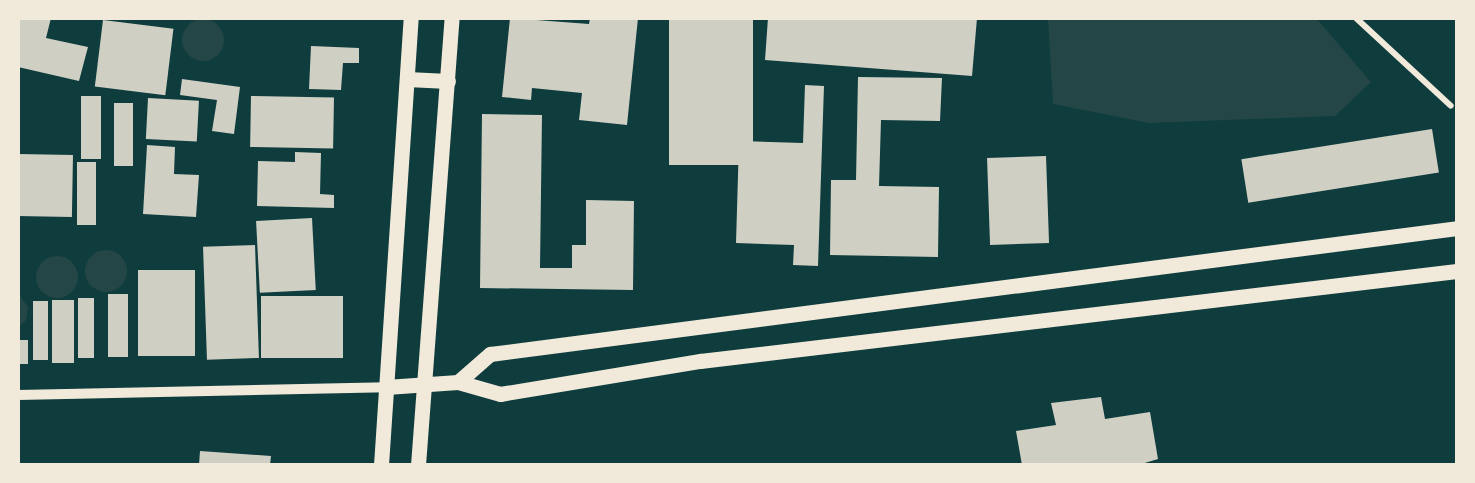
<!DOCTYPE html>
<html>
<head>
<meta charset="utf-8">
<style>
  body { margin:0 }
  #map { position:relative; width:1475px; height:483px; overflow:hidden; background:#0f3d3e; font-family:"Titillium Web",sans-serif }
  div>[style] { position:absolute }
  .green>* { inset:0; background:#244646 }
  .round { border-radius:50% }
  .building>* { inset:0; background:#cfcfc3; transform-origin:0 0 }
  .minor>* { height:6px; margin:-3px; padding:0 3px; transform-origin:3px; border-radius:3px; background:#f1e9da }
  .tertiary>* { height:10px; margin:-5px; padding:0 5px; transform-origin:5px; border-radius:5px; background:#f1e9da }
  .primary>* { height:15px; margin:-7.5px; padding:0 7.5px; transform-origin:7.5px; border-radius:7.5px; background:#f1e9da }
  span { translate:-50% -50%; white-space:nowrap; text-align:center; line-height:1.15; -webkit-text-stroke:5px #f1e9da; paint-order:stroke }
  .frame { position:absolute; inset:0; border:20px solid #f1e9da; pointer-events:none }
</style>
</head>
<body>
<div id="map">
  <div class="green">
    <div style="clip-path:polygon(1048px 18px,1316px 18px,1371px 82px,1335px 116px,1149px 123px,1053px 104px)"></div>
    <div class="round" style="left:182px;top:19px;width:42px;height:42px"></div>
    <div class="round" style="left:85px;top:250px;width:42px;height:42px"></div>
    <div class="round" style="left:36px;top:256px;width:42px;height:42px"></div>
    <div style="clip-path:polygon(18px 293px,28px 307px,26px 320px,18px 328px)"></div>
  </div>
  <div class="building">
    <div style="clip-path:polygon(18px 18px,51px 18px,46px 38px,88px 47px,79px 81px,18px 67px)"></div>
    <div style="clip-path:polygon(510px 18px,589px 24px,590px 18px,638px 18px,627px 125px,579px 120px,582px 93px,532px 88px,531px 100px,502px 97px)"></div>
    <div style="left:669px;top:18px;width:84px;height:147px"></div>
    <div style="clip-path:polygon(768px 18px,977px 18px,972px 76px,765px 60px)"></div>
    <div style="left:103px;top:20px;width:71px;height:67px;rotate:7deg"></div>
    <div style="clip-path:polygon(311px 46px,359px 48px,359px 63px,343px 63px,341px 90px,309px 89px)"></div>
    <div style="clip-path:polygon(858px 77px,942px 78px,940px 121px,881px 120px,879px 186px,939px 187px,938px 257px,830px 255px,831px 180px,856px 180px)"></div>
    <div style="clip-path:polygon(182px 79px,240px 87px,234px 134px,212px 131px,217px 100px,180px 95px)"></div>
    <div style="clip-path:polygon(805px 85px,824px 86px,818px 266px,793px 265px,794px 245px,736px 243px,739px 141px,803px 143px)"></div>
    <div style="left:81px;top:96px;width:20px;height:63px"></div>
    <div style="left:251px;top:96px;width:83px;height:51px;rotate:1deg"></div>
    <div style="left:148px;top:98px;width:51px;height:41px;rotate:3deg"></div>
    <div style="left:114px;top:103px;width:19px;height:63px"></div>
    <div style="clip-path:polygon(482px 114px,542px 115px,540px 268px,572px 268px,572px 245px,586px 245px,586px 200px,634px 201px,633px 290px,480px 288px)"></div>
    <div style="left:1432px;top:129px;width:44px;height:193px;rotate:81deg"></div>
    <div style="clip-path:polygon(147px 145px,175px 147px,174px 174px,199px 175px,196px 217px,143px 214px)"></div>
    <div style="clip-path:polygon(295px 152px,321px 153px,320px 194px,334px 195px,334px 208px,257px 206px,258px 161px,295px 162px)"></div>
    <div style="left:18px;top:154px;width:55px;height:62px;rotate:1deg"></div>
    <div style="left:1046px;top:156px;width:87px;height:59px;rotate:88deg"></div>
    <div style="left:77px;top:162px;width:19px;height:63px"></div>
    <div style="left:312px;top:218px;width:72px;height:56px;rotate:87deg"></div>
    <div style="left:255px;top:245px;width:113px;height:52px;rotate:88deg"></div>
    <div style="left:138px;top:270px;width:57px;height:86px"></div>
    <div style="left:108px;top:294px;width:20px;height:63px"></div>
    <div style="left:261px;top:296px;width:82px;height:62px"></div>
    <div style="left:78px;top:298px;width:16px;height:60px"></div>
    <div style="left:52px;top:300px;width:22px;height:63px"></div>
    <div style="left:33px;top:301px;width:15px;height:59px"></div>
    <div style="left:18px;top:340px;width:10px;height:24px"></div>
    <div style="clip-path:polygon(1101px 397px,1105px 419px,1150px 412px,1158px 459px,1138px 465px,1022px 465px,1016px 431px,1056px 425px,1051px 403px)"></div>
    <div style="clip-path:polygon(200px 451px,271px 456px,270px 465px,199px 465px)"></div>
  </div>
  <div class="minor">
    <div style="left:1356px;top:18px;width:129px;rotate:42.8deg"></div>
  </div>
  <div class="tertiary">
    <div style="left:18px;top:395px;width:368px;rotate:-1.2deg"></div>
  </div>
  <div class="primary">
    <div style="left:407px;top:79px;width:41px;rotate:2.8deg"></div>
    <div style="left:458px;top:382px;width:43px;rotate:-41.2deg"></div>
    <div style="left:490px;top:354px;width:975px;rotate:-7.42deg"></div>
    <div style="left:386px;top:387px;width:72px;rotate:-4deg"></div>
    <div style="left:458px;top:382px;width:44px;rotate:15.9deg"></div>
    <div style="left:500px;top:394px;width:203px;rotate:-9.4deg"></div>
    <div style="left:700px;top:361px;width:762px;rotate:-6.78deg"></div>
    <div style="left:381px;top:465px;width:448px;rotate:-86.2deg"></div>
    <div style="left:418px;top:465px;width:448px;rotate:-85.7deg"></div>
  </div>
  <div class="frame"></div>
</div>
</body>
</html>
